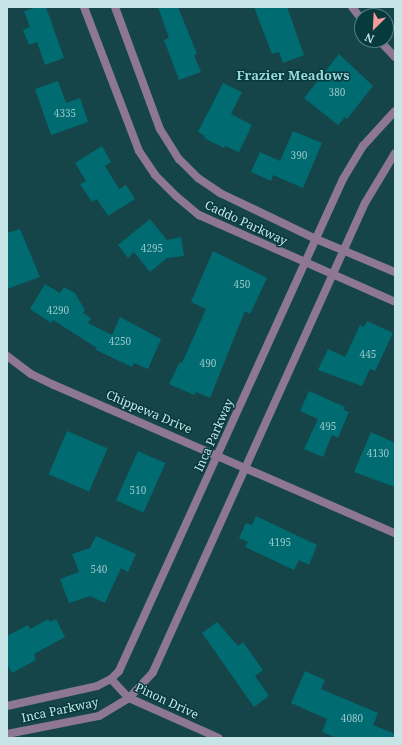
<!DOCTYPE html>
<html>
<head>
<meta charset="utf-8">
<style>
  body { margin:0 }
  #map { position:relative; width:402px; height:745px; overflow:hidden; background:#154548; font-family:"Noto Serif",serif }
  div>[style] { position:absolute }
  .building>* { inset:0; background:#006b71; transform-origin:0 0 }
  .street>* { height:8px; margin:-4px; padding:0 4px; transform-origin:4px; border-radius:4px; background:#8e7891 }
  span { translate:-50% -50%; white-space:nowrap; text-align:center; line-height:1.15; -webkit-text-stroke:3px #073a3d; paint-order:stroke }
  .number-label { font-size:10px; color:#95c6ca }
  .number-label span { -webkit-text-stroke-width:0 }
  .street-label { font-size:12px; color:#c7e5e7 }
  .neighbourhood-label { font-size:13px; color:#9ad8dc; font-weight:700 }
  .frame { position:absolute; inset:0; border:8px solid #c7e5e7; pointer-events:none }
  .north { position:absolute; left:354px; top:8px; width:40px; height:40px; box-sizing:border-box; background:#073a3d; border:1px solid #547e81; border-radius:50%; rotate:204deg; font-size:11px; font-weight:700; line-height:16px; text-align:center; color:#c7e5e7 }
  .north::after { content:''; display:block; margin:auto; width:14px; height:18px; background:#f59b99; clip-path:polygon(50% 0,100% 100%,50% 72%,0 100%) }
</style>
</head>
<body>
<div id="map">
  <div class="building">
    <div style="clip-path:polygon(37px 7px,46px 7px,64px 58px,45px 65px,37px 42px,29px 45px,23px 30px,30px 27px,24px 11px)"></div>
    <div style="clip-path:polygon(158px 7px,178px 7px,197px 54px,194px 55px,201px 72px,179px 80px,164px 40px,169px 38px)"></div>
    <div style="clip-path:polygon(254px 7px,287px 7px,304px 55px,283px 63px,279px 52px,272px 54px)"></div>
    <div style="clip-path:polygon(339px 54px,373px 86px,347px 119px,345px 117px,338px 125px,304px 98px)"></div>
    <div style="clip-path:polygon(58px 81px,66px 103px,80px 98px,88px 122px,51px 135px,35px 89px)"></div>
    <div style="clip-path:polygon(223px 83px,242px 92px,231px 114px,252px 125px,239px 152px,225px 146px,224px 148px,204px 138px,205px 136px,198px 132px)"></div>
    <div style="clip-path:polygon(293px 131px,322px 143px,303px 188px,273px 175px,271px 181px,251px 172px,260px 152px,280px 161px)"></div>
    <div style="clip-path:polygon(102px 146px,111px 162px,105px 166px,119px 189px,126px 185px,135px 199px,108px 216px,97px 199px,92px 202px,80px 184px,86px 181px,75px 163px)"></div>
    <div style="clip-path:polygon(150px 219px,167px 240px,181px 237px,184px 256px,167px 258px,150px 272px,134px 252px,128px 258px,118px 245px)"></div>
    <div style="clip-path:polygon(20px 229px,40px 277px,7px 289px,7px 233px)"></div>
    <div style="clip-path:polygon(213px 251px,267px 278px,250px 314px,245px 311px,210px 398px,196px 392px,194px 395px,169px 384px,180px 362px,182px 363px,206px 309px,191px 302px)"></div>
    <div style="clip-path:polygon(45px 284px,60px 293px,64px 287px,75px 293px,85px 310px,83px 313px,91px 318px,88px 323px,112px 335px,120px 317px,161px 339px,148px 369px,134px 363px,132px 367px,96px 350px,97px 348px,53px 320px,51px 323px,30px 309px)"></div>
    <div style="clip-path:polygon(367px 321px,393px 333px,375px 371px,370px 369px,362px 386px,318px 370px,328px 349px,345px 357px,360px 325px,364px 327px)"></div>
    <div style="clip-path:polygon(309px 391px,345px 407px,344px 410px,349px 412px,338px 438px,332px 435px,323px 457px,304px 449px,318px 419px,300px 411px)"></div>
    <div style="left:67px;top:431px;width:44px;height:47px;rotate:23deg"></div>
    <div style="clip-path:polygon(371px 432px,395px 443px,395px 487px,354px 472px)"></div>
    <div style="left:138px;top:451px;width:30px;height:54px;rotate:24deg"></div>
    <div style="clip-path:polygon(256px 516px,317px 545px,309px 565px,299px 560px,294px 570px,245px 547px,248px 542px,239px 538px,246px 523px,252px 525px)"></div>
    <div style="clip-path:polygon(96px 536px,136px 554px,128px 572px,121px 568px,105px 603px,90px 596px,69px 603px,60px 579px,79px 572px,72px 554px,90px 548px)"></div>
    <div style="clip-path:polygon(48px 619px,50px 622px,56px 619px,65px 637px,34px 654px,36px 660px,12px 673px,7px 664px,7px 636px,28px 625px,30px 629px)"></div>
    <div style="clip-path:polygon(217px 622px,238px 646px,243px 642px,263px 670px,255px 676px,269px 696px,254px 707px,202px 633px)"></div>
    <div style="clip-path:polygon(305px 671px,325px 680px,321px 689px,378px 713px,373px 725px,395px 734px,395px 738px,337px 738px,322px 732px,327px 719px,291px 703px)"></div>
  </div>
  <div class="street">
    <div style="left:84px;top:7px;width:154px;rotate:69.1deg"></div>
    <div style="left:139px;top:151px;width:29px;rotate:56deg"></div>
    <div style="left:155px;top:175px;width:30px;rotate:45deg"></div>
    <div style="left:176px;top:196px;width:30px;rotate:40deg"></div>
    <div style="left:199px;top:215px;width:214px;rotate:23.9deg"></div>
    <div style="left:115px;top:7px;width:130px;rotate:69.8deg"></div>
    <div style="left:160px;top:129px;width:36px;rotate:58deg"></div>
    <div style="left:179px;top:159px;width:27px;rotate:45deg"></div>
    <div style="left:198px;top:178px;width:27px;rotate:34deg"></div>
    <div style="left:220px;top:193px;width:106px;rotate:25.6deg"></div>
    <div style="left:316px;top:239px;width:86px;rotate:22.7deg"></div>
    <div style="left:352px;top:7px;width:16px;rotate:52deg"></div>
    <div style="left:379px;top:40px;width:23px;rotate:47deg"></div>
    <div style="left:7px;top:356px;width:30px;rotate:37deg"></div>
    <div style="left:31px;top:374px;width:25px;rotate:26deg"></div>
    <div style="left:54px;top:385px;width:372px;rotate:23.5deg"></div>
    <div style="left:111px;top:679px;width:26px;rotate:47deg"></div>
    <div style="left:129px;top:698px;width:98px;rotate:24deg"></div>
    <div style="left:7px;top:706px;width:92px;rotate:-12.5deg"></div>
    <div style="left:97px;top:686px;width:16px;rotate:-27deg"></div>
    <div style="left:111px;top:679px;width:11px;rotate:-45deg"></div>
    <div style="left:119px;top:671px;width:541px;rotate:-65.52deg"></div>
    <div style="left:343px;top:179px;width:39px;rotate:-59deg"></div>
    <div style="left:363px;top:146px;width:47px;rotate:-47.6deg"></div>
    <div style="left:7px;top:734px;width:94px;rotate:-11.1deg"></div>
    <div style="left:99px;top:716px;width:35px;rotate:-31deg"></div>
    <div style="left:129px;top:698px;width:35px;rotate:-47deg"></div>
    <div style="left:153px;top:672px;width:515px;rotate:-65.68deg"></div>
    <div style="left:365px;top:203px;width:58px;rotate:-59deg"></div>
  </div>
  <div class="number-label">
    <span style="left:337px;top:93px">380</span>
    <span style="left:65px;top:114px">4335</span>
    <span style="left:299px;top:156px">390</span>
    <span style="left:152px;top:249px">4295</span>
    <span style="left:242px;top:285px">450</span>
    <span style="left:58px;top:311px">4290</span>
    <span style="left:120px;top:342px">4250</span>
    <span style="left:368px;top:355px">445</span>
    <span style="left:208px;top:364px">490</span>
    <span style="left:328px;top:427px">495</span>
    <span style="left:378px;top:454px">4130</span>
    <span style="left:138px;top:491px">510</span>
    <span style="left:280px;top:543px">4195</span>
    <span style="left:99px;top:570px">540</span>
    <span style="left:352px;top:719px">4080</span>
  </div>
  <div class="street-label">
    <span style="left:246px;top:223px;rotate:25deg">Caddo Parkway</span>
    <span style="left:149px;top:412px;rotate:23deg">Chippewa Drive</span>
    <span style="left:214px;top:435px;rotate:-66deg">Inca Parkway</span>
    <span style="left:167px;top:701px;rotate:25deg">Pinon Drive</span>
    <span style="left:60px;top:710px;rotate:-12deg">Inca Parkway</span>
  </div>
  <div class="neighbourhood-label">
    <span style="left:293px;top:75px">Frazier Meadows</span>
  </div>
  <div class="frame"></div>
  <div class="north">N</div>
</div>
</body>
</html>
